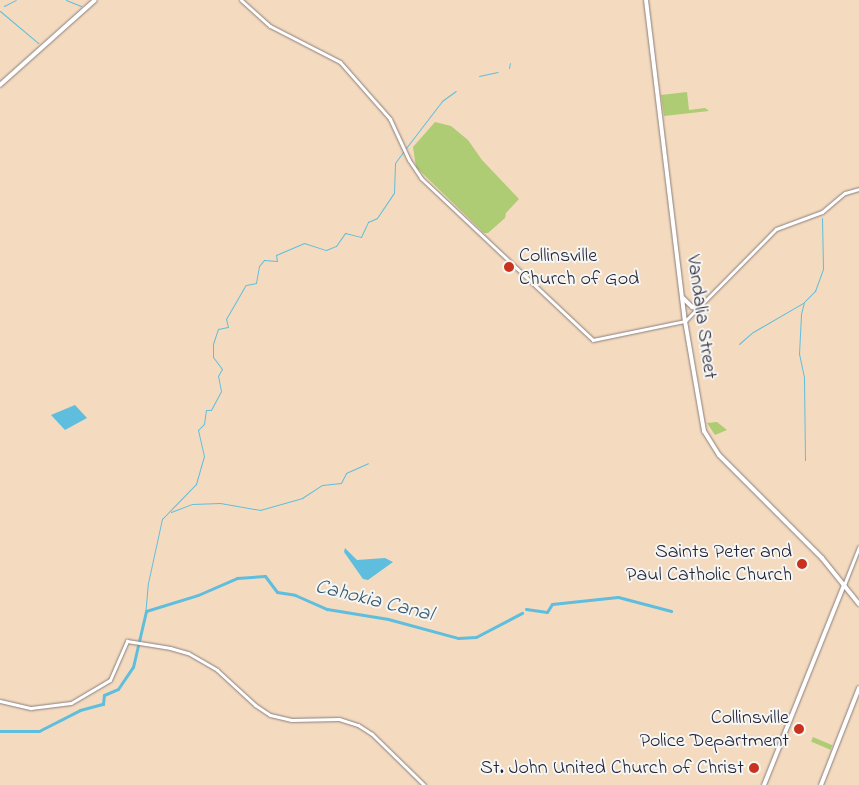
<!DOCTYPE html>
<html>
<head>
<meta charset="utf-8">
<style>
  body { margin:0 }
  #map { position:relative; width:859px; height:785px; overflow:hidden; background:#f4dbbf; font-family:"Indie Flower",sans-serif }
  div>[style] { position:absolute }
  .green>* { inset:0; background:#adcc73; transform-origin:0 0 }
  .water>* { inset:0; background:#5fbedd }
  .stream>* { height:1px; margin:-0.5px; padding:0 0.5px; transform-origin:0.5px; border-radius:0.5px; background:#5fbedd }
  .canal>* { height:3px; margin:-1.5px; padding:0 1.5px; transform-origin:1.5px; border-radius:1.5px; background:#5fbedd }
  .roads { filter:drop-shadow(0 0 1px #8b7e7d) drop-shadow(0 0 1px #8b7e7d) }
  .minor>* { height:3px; margin:-1.5px; padding:0 1.5px; transform-origin:1.5px; border-radius:1.5px; background:#fff }
  .major>* { height:4px; margin:-2px; padding:0 2px; transform-origin:2px; border-radius:2px; background:#fff }
  .dots>* { width:14px; height:14px; translate:-50% -50%; box-sizing:border-box; border:2px solid #f6f6f2; border-radius:50% }
  span { translate:-50% -50%; white-space:nowrap; text-align:center; line-height:1.15; -webkit-text-stroke:4px #f6f6f2; paint-order:stroke }
  .poi-label { font-size:20px; color:#22223b }
  .left { translate:0 -50%; text-align:left }
  .right { translate:-100% -50%; text-align:right }
  .street-label { font-size:20px; color:#22223b }
  .water-label { font-size:21px; color:#375974; font-style:italic }
</style>
</head>
<body>
<div id="map">
  <div class="green">
    <div style="clip-path:polygon(687px 92px,689px 110px,705px 108px,709px 111px,664px 116px,661px 95px)"></div>
    <div style="clip-path:polygon(435px 122px,451px 126px,468px 140px,482px 160px,519px 199px,506px 213px,505px 218px,488px 233px,484px 233px,416px 167px,413px 147px)"></div>
    <div style="clip-path:polygon(717px 422px,727px 430px,715px 435px,707px 423px)"></div>
    <div style="left:813px;top:737px;width:21px;height:5px;rotate:23deg"></div>
  </div>
  <div class="water">
    <div style="clip-path:polygon(75px 405px,87px 418px,65px 430px,51px 415px)"></div>
    <div style="clip-path:polygon(345px 548px,357px 560px,385px 558px,393px 562px,368px 580px,363px 579px,344px 552px)"></div>
  </div>
  <div class="stream">
    <div style="left:66px;top:0;width:16px;rotate:22deg"></div>
    <div style="left:4px;top:6px;width:13px;rotate:-27deg"></div>
    <div style="left:0;top:11px;width:50px;rotate:40.1deg"></div>
    <div style="left:509px;top:68px;width:5px;rotate:-79deg"></div>
    <div style="left:479px;top:76px;width:19px;rotate:-12deg"></div>
    <div style="left:406px;top:148px;width:59px;rotate:-52.5deg"></div>
    <div style="left:442px;top:101px;width:17px;rotate:-36deg"></div>
    <div style="left:739px;top:344px;width:18px;rotate:-41deg"></div>
    <div style="left:753px;top:332px;width:58px;rotate:-30.1deg"></div>
    <div style="left:805px;top:460px;width:83px;rotate:-90.7deg"></div>
    <div style="left:804px;top:377px;width:24px;rotate:-102deg"></div>
    <div style="left:799px;top:354px;width:40px;rotate:-87.1deg"></div>
    <div style="left:801px;top:314px;width:12px;rotate:-76deg"></div>
    <div style="left:804px;top:302px;width:16px;rotate:-45deg"></div>
    <div style="left:815px;top:291px;width:23px;rotate:-70deg"></div>
    <div style="left:823px;top:269px;width:51px;rotate:-91.1deg"></div>
    <div style="left:171px;top:512px;width:22px;rotate:-21deg"></div>
    <div style="left:192px;top:504px;width:28px;rotate:-2deg"></div>
    <div style="left:220px;top:503px;width:41px;rotate:9.9deg"></div>
    <div style="left:260px;top:510px;width:44px;rotate:-15.9deg"></div>
    <div style="left:302px;top:498px;width:24px;rotate:-33deg"></div>
    <div style="left:322px;top:485px;width:19px;rotate:-6deg"></div>
    <div style="left:341px;top:483px;width:11px;rotate:-63deg"></div>
    <div style="left:346px;top:473px;width:24px;rotate:-24deg"></div>
    <div style="left:145px;top:616px;width:33px;rotate:-85deg"></div>
    <div style="left:148px;top:583px;width:66px;rotate:-77.7deg"></div>
    <div style="left:162px;top:519px;width:49px;rotate:-45.8deg"></div>
    <div style="left:196px;top:484px;width:29px;rotate:-74deg"></div>
    <div style="left:204px;top:456px;width:27px;rotate:-103deg"></div>
    <div style="left:198px;top:430px;width:8px;rotate:-45deg"></div>
    <div style="left:204px;top:424px;width:14px;rotate:-82deg"></div>
    <div style="left:206px;top:410px;width:5px"></div>
    <div style="left:211px;top:410px;width:21px;rotate:-62deg"></div>
    <div style="left:221px;top:391px;width:15px;rotate:-101deg"></div>
    <div style="left:218px;top:376px;width:8px;rotate:-60deg"></div>
    <div style="left:222px;top:369px;width:15px;rotate:-127deg"></div>
    <div style="left:213px;top:357px;width:13px;rotate:-90deg"></div>
    <div style="left:213px;top:344px;width:16px;rotate:-72deg"></div>
    <div style="left:218px;top:329px;width:10px;rotate:-11deg"></div>
    <div style="left:228px;top:327px;width:8px;rotate:-104deg"></div>
    <div style="left:226px;top:319px;width:39px;rotate:-60deg"></div>
    <div style="left:246px;top:285px;width:10px;rotate:-11deg"></div>
    <div style="left:256px;top:283px;width:17px;rotate:-80deg"></div>
    <div style="left:259px;top:266px;width:8px;rotate:-50deg"></div>
    <div style="left:264px;top:260px;width:13px;rotate:4deg"></div>
    <div style="left:277px;top:261px;width:6px;rotate:-99deg"></div>
    <div style="left:276px;top:255px;width:30px;rotate:-23deg"></div>
    <div style="left:304px;top:243px;width:23px;rotate:18deg"></div>
    <div style="left:326px;top:250px;width:11px;rotate:-22deg"></div>
    <div style="left:336px;top:246px;width:16px;rotate:-55deg"></div>
    <div style="left:345px;top:233px;width:16px;rotate:14deg"></div>
    <div style="left:361px;top:237px;width:17px;rotate:-65deg"></div>
    <div style="left:368px;top:222px;width:10px;rotate:-24deg"></div>
    <div style="left:377px;top:218px;width:30px;rotate:-56deg"></div>
    <div style="left:394px;top:193px;width:30px;rotate:-88deg"></div>
    <div style="left:395px;top:163px;width:14px;rotate:-54deg"></div>
  </div>
  <div class="canal">
    <div style="left:526px;top:609px;width:21px;rotate:8deg"></div>
    <div style="left:547px;top:612px;width:9px;rotate:-58deg"></div>
    <div style="left:552px;top:604px;width:66px;rotate:-6.1deg"></div>
    <div style="left:618px;top:597px;width:55px;rotate:14.8deg"></div>
    <div style="left:0;top:731px;width:39px"></div>
    <div style="left:39px;top:731px;width:46px;rotate:-27.1deg"></div>
    <div style="left:80px;top:710px;width:24px;rotate:-15deg"></div>
    <div style="left:103px;top:704px;width:9px;rotate:-84deg"></div>
    <div style="left:104px;top:695px;width:15px;rotate:-23deg"></div>
    <div style="left:118px;top:689px;width:27px;rotate:-56deg"></div>
    <div style="left:133px;top:667px;width:57px;rotate:-76.9deg"></div>
    <div style="left:146px;top:611px;width:54px;rotate:-17.1deg"></div>
    <div style="left:198px;top:595px;width:43px;rotate:-23.6deg"></div>
    <div style="left:237px;top:578px;width:28px;rotate:-4deg"></div>
    <div style="left:265px;top:576px;width:20px;rotate:53deg"></div>
    <div style="left:277px;top:592px;width:18px;rotate:9deg"></div>
    <div style="left:295px;top:595px;width:35px;rotate:24deg"></div>
    <div style="left:327px;top:609px;width:62px;rotate:9.3deg"></div>
    <div style="left:388px;top:619px;width:73px;rotate:15.2deg"></div>
    <div style="left:458px;top:638px;width:18px;rotate:-3deg"></div>
    <div style="left:476px;top:637px;width:52px;rotate:-27.6deg"></div>
  </div>
  <div class="roads">
    <div class="minor">
      <div style="left:241px;top:0;width:39px;rotate:42deg"></div>
      <div style="left:270px;top:26px;width:79px;rotate:27.2deg"></div>
      <div style="left:340px;top:62px;width:76px;rotate:48.7deg"></div>
      <div style="left:390px;top:119px;width:45px;rotate:65.1deg"></div>
      <div style="left:409px;top:160px;width:22px;rotate:56deg"></div>
      <div style="left:421px;top:178px;width:236px;rotate:43.3deg"></div>
      <div style="left:593px;top:340px;width:94px;rotate:-11.7deg"></div>
      <div style="left:685px;top:321px;width:129px;rotate:-45.3deg"></div>
      <div style="left:776px;top:229px;width:49px;rotate:-20.3deg"></div>
      <div style="left:822px;top:212px;width:30px;rotate:-40deg"></div>
      <div style="left:845px;top:193px;width:15px;rotate:-16deg"></div>
      <div style="left:844px;top:585px;width:41px;rotate:-68.5deg"></div>
      <div style="left:0;top:701px;width:32px;rotate:13deg"></div>
      <div style="left:31px;top:708px;width:40px;rotate:-7.1deg"></div>
      <div style="left:71px;top:703px;width:45px;rotate:-30.5deg"></div>
      <div style="left:110px;top:680px;width:43px;rotate:-66.4deg"></div>
      <div style="left:127px;top:641px;width:44px;rotate:9.2deg"></div>
      <div style="left:170px;top:648px;width:19px;rotate:16deg"></div>
      <div style="left:188px;top:653px;width:34px;rotate:30deg"></div>
      <div style="left:217px;top:670px;width:52px;rotate:42.6deg"></div>
      <div style="left:255px;top:705px;width:18px;rotate:34deg"></div>
      <div style="left:270px;top:715px;width:22px;rotate:13deg"></div>
      <div style="left:291px;top:720px;width:48px;rotate:-1.2deg"></div>
      <div style="left:339px;top:719px;width:20px;rotate:18deg"></div>
      <div style="left:358px;top:725px;width:17px;rotate:33deg"></div>
      <div style="left:372px;top:734px;width:73px;rotate:44.4deg"></div>
    </div>
    <div class="major">
      <div style="left:646px;top:0;width:323px;rotate:83.1deg"></div>
      <div style="left:685px;top:321px;width:112px;rotate:80.2deg"></div>
      <div style="left:704px;top:431px;width:28px;rotate:58deg"></div>
      <div style="left:719px;top:455px;width:146px;rotate:45deg"></div>
      <div style="left:822px;top:558px;width:59px;rotate:51.2deg"></div>
      <div style="left:0;top:85px;width:127px;rotate:-41.8deg"></div>
      <div style="left:683px;top:298px;width:13px;rotate:45deg"></div>
      <div style="left:692px;top:307px;width:9px;rotate:-18deg"></div>
      <div style="left:764px;top:785px;width:215px;rotate:-68.2deg"></div>
      <div style="left:821px;top:785px;width:104px;rotate:-68.6deg"></div>
    </div>
  </div>
  <div class="dots">
    <div style="left:509px;top:267px;background:#c8321e"></div>
    <div style="left:802px;top:564px;background:#c8321e"></div>
    <div style="left:799px;top:729px;background:#c8321e"></div>
    <div style="left:754px;top:768px;background:#c8321e"></div>
  </div>
  <div class="poi-label">
    <span class="left" style="left:519px;top:268px">Collinsville<br>Church of God</span>
    <span class="right" style="left:792px;top:564px">Saints Peter and<br>Paul Catholic Church</span>
    <span class="right" style="left:789px;top:730px">Collinsville<br>Police Department</span>
    <span class="right" style="left:744px;top:768px">St. John United Church of Christ</span>
  </div>
  <div class="street-label">
    <span style="left:701px;top:317px;rotate:82deg">Vandalia Street</span>
  </div>
  <div class="water-label">
    <span style="left:374px;top:601px;rotate:14deg">Cahokia Canal</span>
  </div>
</div>
</body>
</html>
